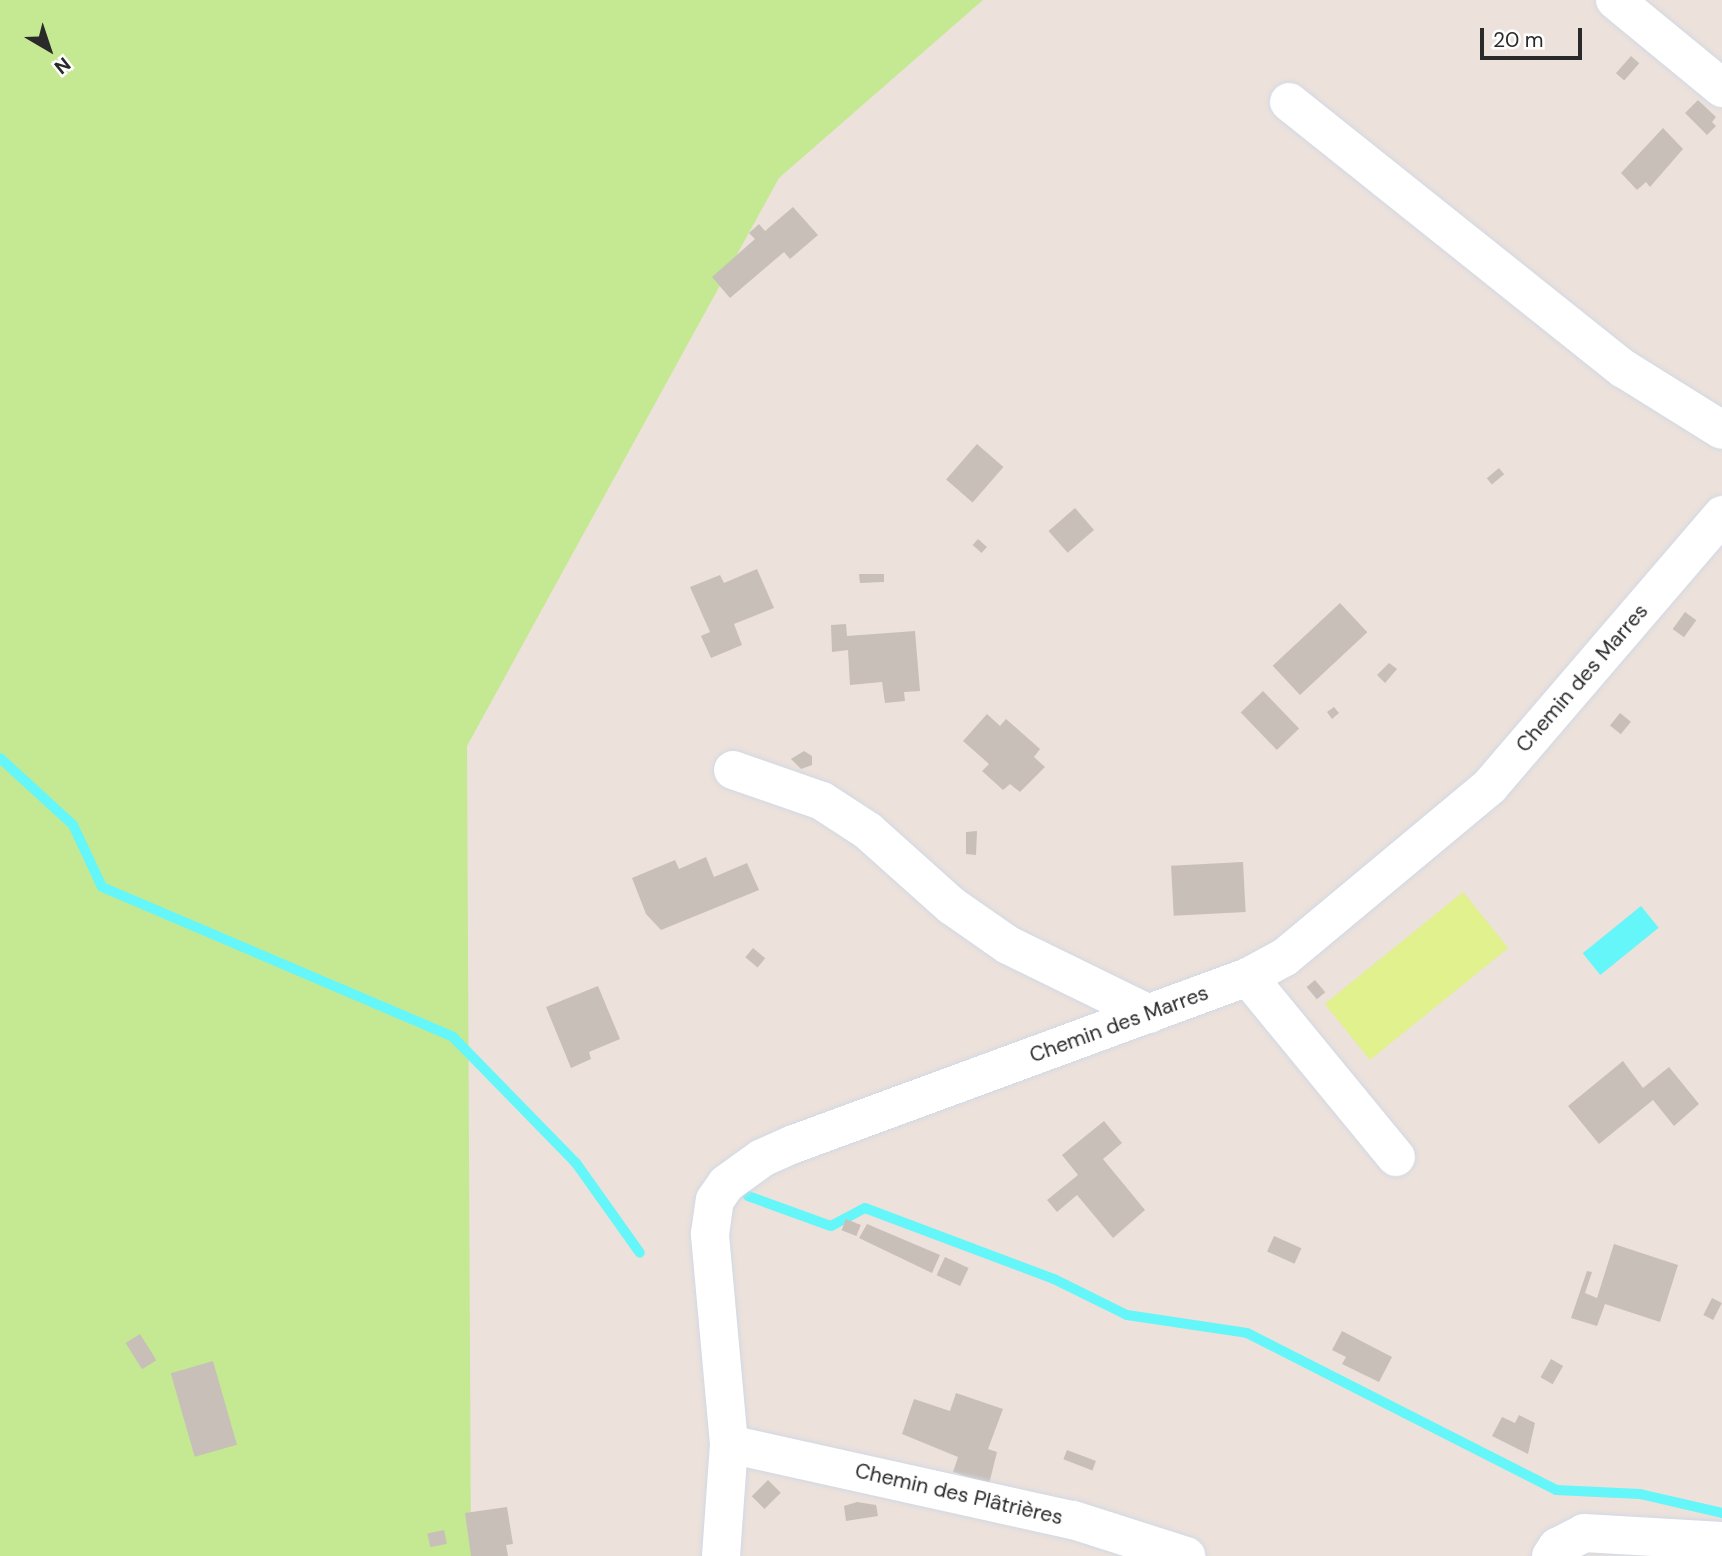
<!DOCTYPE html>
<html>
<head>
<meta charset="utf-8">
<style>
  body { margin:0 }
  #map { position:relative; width:1722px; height:1556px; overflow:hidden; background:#ede1db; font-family:"DM Sans",sans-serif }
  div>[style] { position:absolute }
  .green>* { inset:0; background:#c5e992 }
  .pitch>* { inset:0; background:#e0f18d; transform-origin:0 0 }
  .water>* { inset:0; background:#64f6f9; transform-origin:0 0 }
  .stream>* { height:10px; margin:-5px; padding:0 5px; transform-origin:5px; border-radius:5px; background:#64f6f9 }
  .building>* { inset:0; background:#c8bfb9; transform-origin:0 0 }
  .roads { filter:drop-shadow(0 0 2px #d0d9e4) drop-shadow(0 0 2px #d0d9e4) }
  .street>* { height:38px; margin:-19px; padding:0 19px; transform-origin:19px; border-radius:19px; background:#fff }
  span { translate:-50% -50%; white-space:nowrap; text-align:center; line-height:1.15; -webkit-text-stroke:5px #fff; paint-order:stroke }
  .street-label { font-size:21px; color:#2a2a2a }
  .north { position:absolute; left:14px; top:14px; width:70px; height:70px; -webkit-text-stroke:5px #fff; paint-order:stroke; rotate:141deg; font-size:19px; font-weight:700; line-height:28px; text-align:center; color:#2a2a2a }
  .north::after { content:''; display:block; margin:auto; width:24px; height:32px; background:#2a2a2a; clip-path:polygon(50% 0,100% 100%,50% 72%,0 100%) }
  .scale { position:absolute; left:1480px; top:28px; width:102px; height:32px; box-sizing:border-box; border:4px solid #2a2a2a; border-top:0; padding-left:9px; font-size:21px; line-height:24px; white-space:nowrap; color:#2a2a2a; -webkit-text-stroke:5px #fff; paint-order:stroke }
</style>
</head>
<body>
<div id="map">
  <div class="green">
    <div style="clip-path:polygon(0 0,983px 0,779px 178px,467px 746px,471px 1556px,0 1556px)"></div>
  </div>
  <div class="pitch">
    <div style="left:1463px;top:892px;width:72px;height:178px;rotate:51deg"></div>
  </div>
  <div class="water">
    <div style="left:1641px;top:906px;width:28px;height:75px;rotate:51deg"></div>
  </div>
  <div class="stream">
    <div style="left:0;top:758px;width:99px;rotate:42.5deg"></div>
    <div style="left:73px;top:825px;width:68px;rotate:64.9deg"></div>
    <div style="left:102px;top:887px;width:382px;rotate:23.1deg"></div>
    <div style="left:453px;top:1037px;width:176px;rotate:45.7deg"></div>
    <div style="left:576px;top:1163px;width:110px;rotate:54.6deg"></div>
    <div style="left:748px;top:1196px;width:88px;rotate:19.9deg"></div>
    <div style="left:831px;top:1226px;width:38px;rotate:-28deg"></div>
    <div style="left:865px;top:1208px;width:202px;rotate:20.6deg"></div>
    <div style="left:1054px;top:1279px;width:81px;rotate:26.3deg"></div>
    <div style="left:1127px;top:1315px;width:121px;rotate:8.5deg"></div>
    <div style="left:1247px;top:1333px;width:347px;rotate:26.9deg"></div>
    <div style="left:1556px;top:1490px;width:84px;rotate:2.7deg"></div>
    <div style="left:1640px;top:1494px;width:84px;rotate:13deg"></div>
  </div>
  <div class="building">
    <div style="left:1631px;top:56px;width:11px;height:23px;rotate:41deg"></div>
    <div style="clip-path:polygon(1698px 100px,1716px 117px,1712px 122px,1716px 126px,1707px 135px,1685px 113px)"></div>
    <div style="clip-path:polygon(1663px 128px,1683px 149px,1650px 187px,1646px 182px,1637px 190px,1621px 173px)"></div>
    <div style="clip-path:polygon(793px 207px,818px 235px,790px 259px,784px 252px,730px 298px,712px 277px,755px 239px,749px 233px,759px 224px,765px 231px)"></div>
    <div style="left:977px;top:444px;width:35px;height:47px;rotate:41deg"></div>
    <div style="left:1499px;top:468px;width:8px;height:16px;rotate:50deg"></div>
    <div style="left:1075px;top:508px;width:29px;height:35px;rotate:49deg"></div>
    <div style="left:978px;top:539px;width:12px;height:8px;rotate:42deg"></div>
    <div style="clip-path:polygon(757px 569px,774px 608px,734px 624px,742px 645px,711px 658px,701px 636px,710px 632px,690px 587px,720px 575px,724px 583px)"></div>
    <div style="clip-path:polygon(859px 574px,884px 574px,884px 582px,860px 583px)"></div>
    <div style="left:1340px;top:603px;width:40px;height:92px;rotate:47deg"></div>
    <div style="left:1685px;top:612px;width:14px;height:21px;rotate:36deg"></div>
    <div style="clip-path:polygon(846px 624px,847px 636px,915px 631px,920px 691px,904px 692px,905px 701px,885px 703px,882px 682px,850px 685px,848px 650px,832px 652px,831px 625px)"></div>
    <div style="clip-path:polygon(1389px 663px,1397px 669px,1385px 683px,1377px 675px)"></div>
    <div style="left:1263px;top:691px;width:52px;height:31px;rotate:46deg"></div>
    <div style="clip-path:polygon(1334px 707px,1339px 713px,1332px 719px,1327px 712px)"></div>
    <div style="left:1620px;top:713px;width:14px;height:16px;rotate:39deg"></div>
    <div style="clip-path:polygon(987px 714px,1000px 726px,1006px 719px,1040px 749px,1034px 757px,1045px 767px,1020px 792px,1010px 784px,1003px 790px,982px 771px,989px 764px,963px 741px)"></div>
    <div style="clip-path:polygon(804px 751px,812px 756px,812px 765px,801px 769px,791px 759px)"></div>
    <div style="clip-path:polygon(977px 831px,976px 855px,966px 854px,966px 832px)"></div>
    <div style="clip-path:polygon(706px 857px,714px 877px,747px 863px,759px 890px,661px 930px,646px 914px,632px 878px,675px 860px,679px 869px)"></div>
    <div style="left:1243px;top:862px;width:50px;height:72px;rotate:87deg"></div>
    <div style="left:753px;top:948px;width:16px;height:12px;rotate:40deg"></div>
    <div style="left:1315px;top:980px;width:16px;height:11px;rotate:50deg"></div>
    <div style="clip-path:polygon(598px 986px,620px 1039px,589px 1052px,591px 1059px,571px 1068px,546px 1007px)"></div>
    <div style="clip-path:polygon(1623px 1061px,1643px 1088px,1669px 1067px,1699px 1104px,1674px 1126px,1653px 1100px,1599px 1144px,1568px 1106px)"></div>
    <div style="clip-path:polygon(1104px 1121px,1122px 1143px,1103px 1159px,1145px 1210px,1113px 1238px,1077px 1195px,1057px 1212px,1047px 1200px,1078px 1175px,1062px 1155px)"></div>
    <div style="left:846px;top:1219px;width:16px;height:12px;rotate:22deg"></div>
    <div style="clip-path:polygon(867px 1224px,940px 1255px,932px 1273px,859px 1238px)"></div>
    <div style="left:1274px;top:1236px;width:30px;height:17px;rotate:24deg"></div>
    <div style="clip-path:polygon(1614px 1244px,1678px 1265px,1660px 1322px,1605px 1304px,1597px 1326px,1571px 1318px,1587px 1271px,1592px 1272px,1585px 1293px,1597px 1298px)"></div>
    <div style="left:945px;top:1257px;width:26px;height:20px;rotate:25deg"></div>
    <div style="left:1712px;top:1298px;width:11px;height:19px;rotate:27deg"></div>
    <div style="clip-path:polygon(1342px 1331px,1392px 1357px,1379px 1382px,1342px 1364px,1346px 1357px,1332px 1350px)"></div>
    <div style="left:140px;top:1334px;width:31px;height:17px;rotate:58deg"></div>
    <div style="left:1551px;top:1359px;width:14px;height:21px;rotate:30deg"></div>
    <div style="left:213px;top:1361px;width:87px;height:44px;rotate:74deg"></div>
    <div style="clip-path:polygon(956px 1393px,1003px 1409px,988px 1449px,997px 1452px,989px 1484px,953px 1472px,958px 1457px,902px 1434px,914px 1399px,950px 1411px)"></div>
    <div style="clip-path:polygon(1519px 1415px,1535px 1423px,1528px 1454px,1492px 1436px,1502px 1417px,1515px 1423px)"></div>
    <div style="left:1067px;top:1450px;width:31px;height:10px;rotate:21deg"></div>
    <div style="left:768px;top:1480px;width:18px;height:23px;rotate:45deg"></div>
    <div style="clip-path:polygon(857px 1502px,876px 1505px,878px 1516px,846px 1521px,844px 1506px)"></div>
    <div style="clip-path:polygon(507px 1507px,513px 1544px,506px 1545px,508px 1556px,471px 1556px,465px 1513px)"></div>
    <div style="left:444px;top:1530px;width:14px;height:17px;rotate:78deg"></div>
  </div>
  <div class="roads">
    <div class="street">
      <div style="left:1615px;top:0;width:139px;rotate:39.4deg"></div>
      <div style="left:1289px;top:102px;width:428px;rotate:38.6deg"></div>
      <div style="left:1624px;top:369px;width:115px;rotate:31.9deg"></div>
      <div style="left:733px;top:770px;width:94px;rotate:19.2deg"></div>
      <div style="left:822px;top:801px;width:55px;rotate:33.1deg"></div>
      <div style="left:868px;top:831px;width:113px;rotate:41.8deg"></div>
      <div style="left:952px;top:906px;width:68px;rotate:34.9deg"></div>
      <div style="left:1008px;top:945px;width:157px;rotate:26.1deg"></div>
      <div style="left:1248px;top:977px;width:233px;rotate:50.6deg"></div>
      <div style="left:729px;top:1444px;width:352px;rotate:12.5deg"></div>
      <div style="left:1073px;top:1520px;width:119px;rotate:17.7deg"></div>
      <div style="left:721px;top:1556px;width:112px;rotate:-85.9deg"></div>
      <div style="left:729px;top:1444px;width:211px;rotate:-95.2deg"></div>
      <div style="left:710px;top:1234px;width:34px;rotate:-82deg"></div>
      <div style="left:715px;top:1200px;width:19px;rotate:-55deg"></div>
      <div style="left:726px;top:1184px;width:44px;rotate:-35.8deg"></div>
      <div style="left:762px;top:1158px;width:35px;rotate:-24deg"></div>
      <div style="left:794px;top:1144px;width:484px;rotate:-20.2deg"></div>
      <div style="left:1248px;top:977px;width:42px;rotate:-28.4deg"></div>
      <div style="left:1285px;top:957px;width:267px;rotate:-39.8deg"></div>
      <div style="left:1490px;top:786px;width:357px;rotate:-49.4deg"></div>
      <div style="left:1551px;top:1556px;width:11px;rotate:-56deg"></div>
      <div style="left:1557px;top:1547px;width:30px;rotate:-27deg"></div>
      <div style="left:1584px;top:1533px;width:138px;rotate:3.3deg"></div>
    </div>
  </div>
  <div class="street-label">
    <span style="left:1582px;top:678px;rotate:-49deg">Chemin des Marres</span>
    <span style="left:1119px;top:1024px;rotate:-20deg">Chemin des Marres</span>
    <span style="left:959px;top:1494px;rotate:13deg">Chemin des Plâtrières</span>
  </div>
  <div class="north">N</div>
  <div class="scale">20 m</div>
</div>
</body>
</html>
